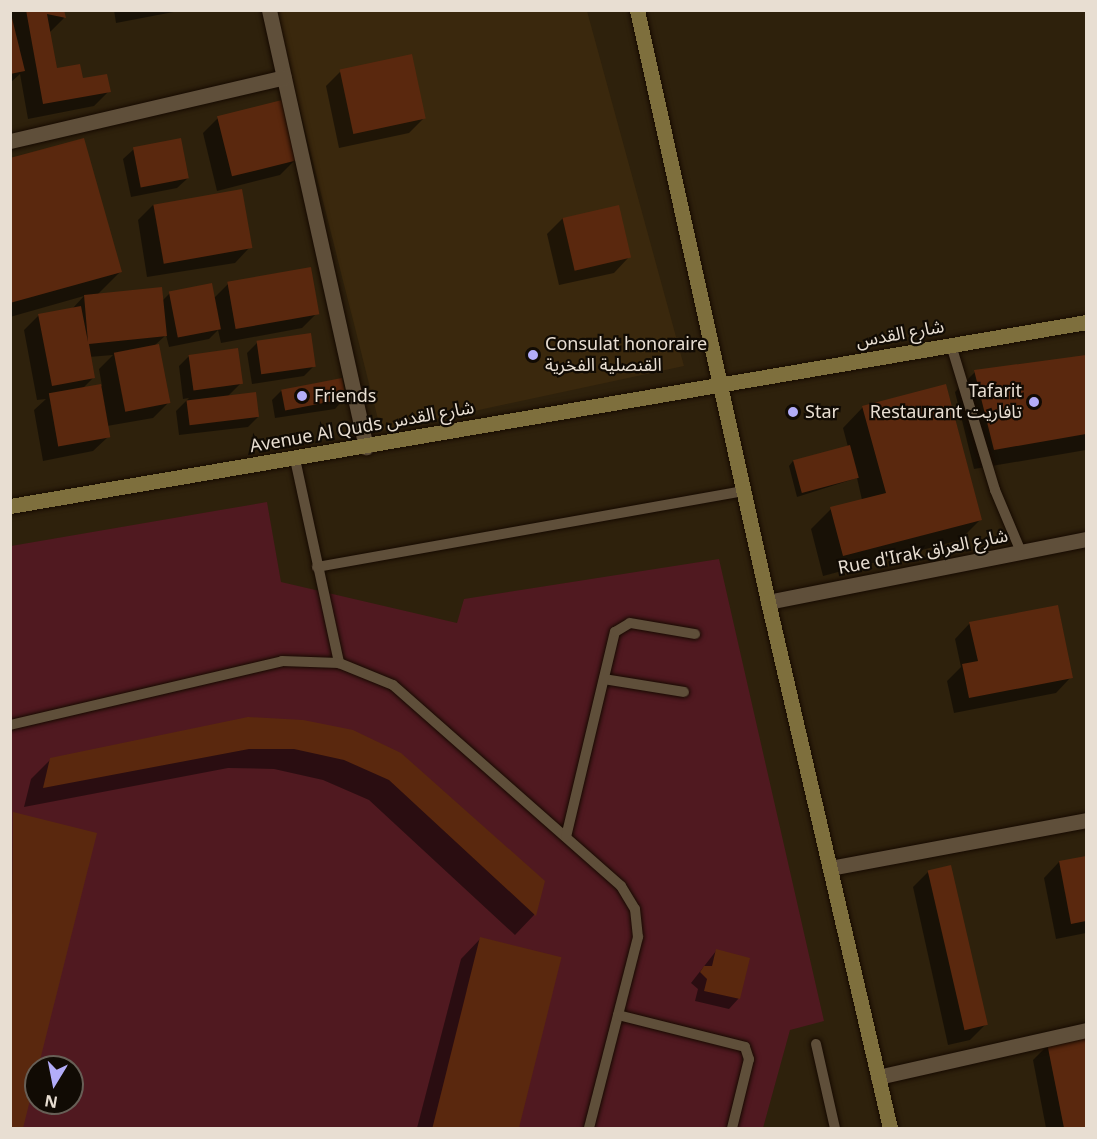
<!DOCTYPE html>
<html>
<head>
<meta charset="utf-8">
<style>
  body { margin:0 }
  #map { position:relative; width:1097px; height:1139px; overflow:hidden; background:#2e210c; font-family:Georgia,"Noto Sans Arabic",serif }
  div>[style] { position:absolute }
  .built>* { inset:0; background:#3a280d }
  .green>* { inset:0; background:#501920 }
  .shadow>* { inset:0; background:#0007 }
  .building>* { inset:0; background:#5a280e; transform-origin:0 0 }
  .roads { filter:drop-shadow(0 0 2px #160a00) drop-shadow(0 0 2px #160a00) }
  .lane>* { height:10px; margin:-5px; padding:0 5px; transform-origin:5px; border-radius:5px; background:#5f4f3a }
  .street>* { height:15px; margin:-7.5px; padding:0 7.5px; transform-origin:7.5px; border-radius:7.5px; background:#5f4f3a }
  .secondary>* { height:15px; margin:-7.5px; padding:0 7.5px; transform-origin:7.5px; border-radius:7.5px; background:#7e6f3d }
  .dots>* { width:16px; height:16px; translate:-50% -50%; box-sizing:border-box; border:3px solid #110b04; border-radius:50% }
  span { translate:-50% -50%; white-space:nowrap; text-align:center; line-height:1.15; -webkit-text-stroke:4.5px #110b04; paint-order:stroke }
  .street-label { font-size:18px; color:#e8ded2 }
  .poi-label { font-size:18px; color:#e8ded2 }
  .left { translate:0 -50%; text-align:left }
  .right { translate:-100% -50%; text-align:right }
  .frame { position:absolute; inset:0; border:12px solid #e8ded2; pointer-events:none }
  .north { position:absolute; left:24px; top:1055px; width:60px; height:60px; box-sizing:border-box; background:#110b04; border:2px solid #675f56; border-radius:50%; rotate:190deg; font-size:16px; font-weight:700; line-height:24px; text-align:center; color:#e8ded2 }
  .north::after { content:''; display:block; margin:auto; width:21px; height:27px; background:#b3adf9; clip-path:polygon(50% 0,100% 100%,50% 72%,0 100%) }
</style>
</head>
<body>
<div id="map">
  <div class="built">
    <div style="clip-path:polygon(275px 11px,587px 11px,684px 366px,381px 431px)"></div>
  </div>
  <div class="green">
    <div style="clip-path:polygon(evenodd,267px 502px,281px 582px,457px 623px,464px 599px,719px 559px,824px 1021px,790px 1030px,763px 1128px,11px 1128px,11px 546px,267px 502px,36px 1067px,72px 1067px,72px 1103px,36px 1103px,36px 1067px)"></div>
  </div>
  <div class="shadow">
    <div style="clip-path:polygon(10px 10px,63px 10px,64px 18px,49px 33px,56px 70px,109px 91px,94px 106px,28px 119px,20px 74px,10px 83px)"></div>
    <div style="clip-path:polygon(114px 10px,184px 10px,116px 23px)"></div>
    <div style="clip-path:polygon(341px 71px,424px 118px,409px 133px,339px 148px,326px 86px)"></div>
    <div style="clip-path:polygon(218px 118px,295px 160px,280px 175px,217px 191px,203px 133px)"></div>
    <div style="clip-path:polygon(134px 149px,188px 178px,177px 188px,131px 197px,123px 159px)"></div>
    <div style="clip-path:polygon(evenodd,10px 159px,120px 272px,97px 295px,162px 301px,170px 293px,214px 298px,228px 284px,317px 313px,302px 328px,221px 343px,218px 330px,209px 339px,169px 347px,166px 335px,154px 346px,168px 403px,153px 418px,107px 426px,109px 436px,93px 451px,43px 461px,34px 410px,46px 399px,37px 400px,24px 330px,39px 315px,72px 309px,84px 296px,10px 317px,10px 159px,113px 355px,99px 369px,102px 386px,82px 389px,93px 378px,89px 357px,113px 355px)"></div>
    <div style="clip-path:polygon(153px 205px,250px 247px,235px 263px,147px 277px,138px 220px)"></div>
    <div style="clip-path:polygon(563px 218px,629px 257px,614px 273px,559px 285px,547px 234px)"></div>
    <div style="clip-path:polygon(258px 342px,314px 366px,304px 376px,252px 384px,247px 353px)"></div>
    <div style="clip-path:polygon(189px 356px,241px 383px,228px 396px,258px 417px,248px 427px,179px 435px,176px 411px,189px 398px,183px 399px,179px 366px)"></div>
    <div style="clip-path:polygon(1086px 357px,1086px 450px,974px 469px,955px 392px,975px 372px)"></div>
    <div style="clip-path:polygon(282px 390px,345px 398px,335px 409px,275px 418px,272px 400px)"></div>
    <div style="clip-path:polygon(863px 407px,980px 520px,960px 540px,823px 576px,811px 529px,831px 509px,862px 500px,857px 478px,797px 497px,789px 466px,793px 461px,848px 447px,843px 428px)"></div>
    <div style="clip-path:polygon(970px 623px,1071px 677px,1056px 693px,954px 713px,947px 681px,961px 667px,955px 639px)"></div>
    <div style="clip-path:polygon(302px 722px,543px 881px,534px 915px,515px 935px,369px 800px,323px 780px,274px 769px,228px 768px,24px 807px,31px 779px,51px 759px)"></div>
    <div style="clip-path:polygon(13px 814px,36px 1071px,21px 1128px,10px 1128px)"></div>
    <div style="clip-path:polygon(1086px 857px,1086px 933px,1056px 939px,1044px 878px,1059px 862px)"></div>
    <div style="clip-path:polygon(928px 872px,985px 1025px,970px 1040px,948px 1045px,913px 887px)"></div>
    <div style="clip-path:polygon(481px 938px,560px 958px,517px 1128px,417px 1128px,461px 959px)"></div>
    <div style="clip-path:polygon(716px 951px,739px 998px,729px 1009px,695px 1001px,698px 989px,691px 983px)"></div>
    <div style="clip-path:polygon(1086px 1037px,1086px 1128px,1046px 1128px,1033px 1060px,1048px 1045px)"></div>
  </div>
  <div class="building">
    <div style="clip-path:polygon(10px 10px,25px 71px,10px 74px)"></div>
    <div style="clip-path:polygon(26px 10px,64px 10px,66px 18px,47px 14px,57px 68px,80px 64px,83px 78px,107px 74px,111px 92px,43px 104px)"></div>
    <div style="left:412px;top:54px;width:66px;height:74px;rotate:78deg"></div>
    <div style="left:282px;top:100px;width:62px;height:67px;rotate:76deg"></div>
    <div style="clip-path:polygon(84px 138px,122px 272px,10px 303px,10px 158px)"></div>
    <div style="left:181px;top:138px;width:41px;height:49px;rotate:79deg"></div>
    <div style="left:242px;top:189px;width:60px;height:90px;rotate:80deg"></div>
    <div style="left:619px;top:205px;width:54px;height:58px;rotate:77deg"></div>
    <div style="left:311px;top:267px;width:48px;height:85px;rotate:80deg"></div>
    <div style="left:212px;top:283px;width:47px;height:44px;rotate:79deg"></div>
    <div style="clip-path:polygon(162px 287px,167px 336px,89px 344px,95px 378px,52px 386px,38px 314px,81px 306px,88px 342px,84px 295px)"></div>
    <div style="left:311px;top:333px;width:34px;height:55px;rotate:82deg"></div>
    <div style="left:159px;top:344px;width:60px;height:46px;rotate:79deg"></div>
    <div style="left:238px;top:348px;width:36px;height:50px;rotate:82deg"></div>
    <div style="clip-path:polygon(1086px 355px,1086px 434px,994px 450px,974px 370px)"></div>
    <div style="left:342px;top:378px;width:21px;height:62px;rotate:79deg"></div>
    <div style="left:101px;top:384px;width:54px;height:53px;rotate:80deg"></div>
    <div style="clip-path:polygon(946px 384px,982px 520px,843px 556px,830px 507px,886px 493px,862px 406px)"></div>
    <div style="left:256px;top:392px;width:25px;height:70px;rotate:83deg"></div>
    <div style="left:850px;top:445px;width:34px;height:59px;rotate:75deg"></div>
    <div style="clip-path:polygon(1058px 605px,1073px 678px,969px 698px,962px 664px,978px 661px,969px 622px)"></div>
    <div style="clip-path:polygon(248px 717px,303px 720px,353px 730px,401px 753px,545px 881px,536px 916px,389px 780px,344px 760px,294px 749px,249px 749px,43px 788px,50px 758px)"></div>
    <div style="clip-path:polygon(13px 812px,97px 833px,23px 1128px,10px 1128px)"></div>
    <div style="clip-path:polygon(1086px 856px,1086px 921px,1071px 924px,1059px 861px)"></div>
    <div style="left:951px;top:865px;width:164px;height:24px;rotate:77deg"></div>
    <div style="left:480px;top:937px;width:84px;height:197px;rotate:14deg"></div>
    <div style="clip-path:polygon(716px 949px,750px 958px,740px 999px,704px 991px,707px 979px,700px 972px,704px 966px,712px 966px)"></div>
    <div style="clip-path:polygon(1086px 1036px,1086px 1128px,1064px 1128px,1047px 1043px)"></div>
  </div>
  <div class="roads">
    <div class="lane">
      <div style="left:951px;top:345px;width:152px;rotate:73.1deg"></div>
      <div style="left:995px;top:490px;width:67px;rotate:67.2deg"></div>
      <div style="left:295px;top:459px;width:209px;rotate:77.8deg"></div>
      <div style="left:317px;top:567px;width:434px;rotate:-10.1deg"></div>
      <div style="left:604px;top:679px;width:81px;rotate:9.2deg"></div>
      <div style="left:10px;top:725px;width:279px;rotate:-13.2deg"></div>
      <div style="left:282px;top:661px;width:57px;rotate:2deg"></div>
      <div style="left:339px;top:663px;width:58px;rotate:22.2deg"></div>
      <div style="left:393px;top:685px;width:304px;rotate:41.4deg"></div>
      <div style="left:621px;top:886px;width:27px;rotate:59deg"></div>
      <div style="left:635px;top:909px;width:28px;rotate:84deg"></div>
      <div style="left:638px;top:937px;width:197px;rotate:104.4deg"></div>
      <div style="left:566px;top:837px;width:211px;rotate:-76.6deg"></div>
      <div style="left:615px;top:632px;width:17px;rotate:-31deg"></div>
      <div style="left:630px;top:623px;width:66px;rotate:9.6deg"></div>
      <div style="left:618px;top:1015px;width:131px;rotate:14.1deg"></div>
      <div style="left:745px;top:1047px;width:13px;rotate:72deg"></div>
      <div style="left:749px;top:1059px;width:71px;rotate:103.8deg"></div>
      <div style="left:816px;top:1044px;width:86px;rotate:77.3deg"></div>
    </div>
    <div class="street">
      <div style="left:269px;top:10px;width:448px;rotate:77.5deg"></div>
      <div style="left:10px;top:141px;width:281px;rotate:-13.1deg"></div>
      <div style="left:768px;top:602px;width:324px;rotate:-11.2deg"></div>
      <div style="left:830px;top:868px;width:260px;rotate:-10.6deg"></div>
      <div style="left:878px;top:1077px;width:213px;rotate:-12.7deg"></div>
    </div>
    <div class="secondary">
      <div style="left:637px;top:10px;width:606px;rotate:77.52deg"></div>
      <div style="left:768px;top:602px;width:540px;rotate:76.94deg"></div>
      <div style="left:10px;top:506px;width:1092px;rotate:-9.7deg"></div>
    </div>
  </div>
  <div class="dots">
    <div style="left:533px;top:355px;background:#b3adf9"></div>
    <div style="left:302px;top:396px;background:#b3adf9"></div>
    <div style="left:1034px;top:402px;background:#b3adf9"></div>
    <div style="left:793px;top:412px;background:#b3adf9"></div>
  </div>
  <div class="street-label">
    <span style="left:900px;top:334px;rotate:-10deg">شارع القدس</span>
    <span style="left:362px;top:427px;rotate:-10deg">Avenue Al Quds شارع القدس</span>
    <span style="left:923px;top:552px;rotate:-11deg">Rue d'Irak شارع العراق</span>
  </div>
  <div class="poi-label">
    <span class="left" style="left:545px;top:355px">Consulat honoraire<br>القنصلية الفخرية</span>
    <span class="right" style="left:1022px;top:402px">Tafarit<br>Restaurant تافاريت</span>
    <span class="left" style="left:314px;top:396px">Friends</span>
    <span class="left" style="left:805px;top:412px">Star</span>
  </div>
  <div class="frame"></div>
  <div class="north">N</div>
</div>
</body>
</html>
